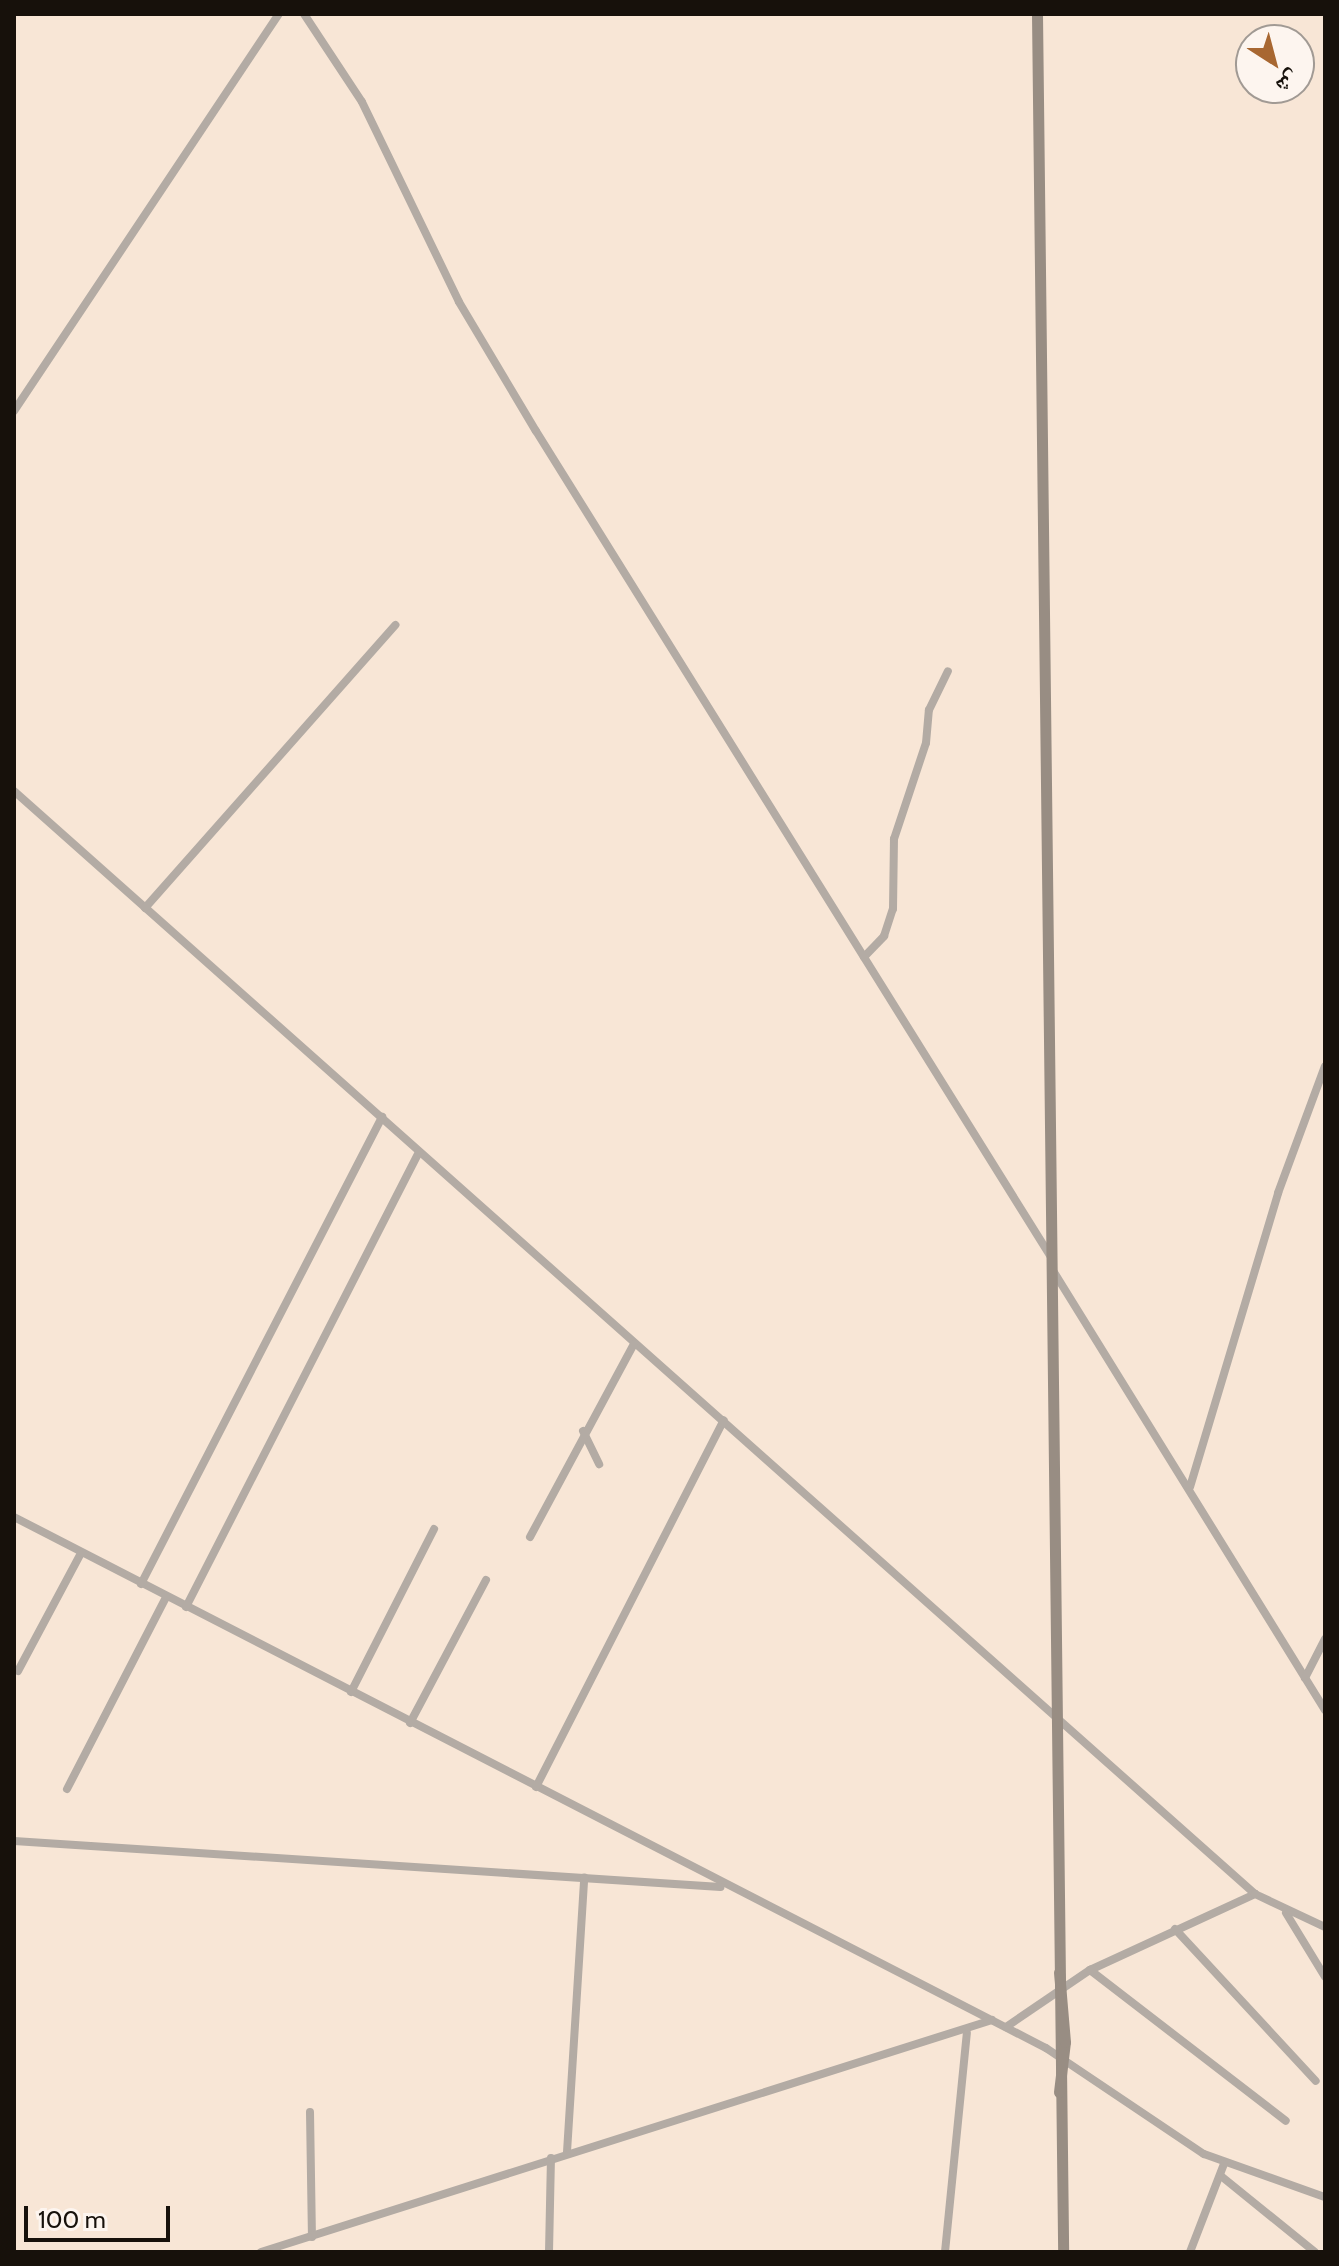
<!DOCTYPE html>
<html>
<head>
<meta charset="utf-8">
<style>
  body { margin:0 }
  #map { position:relative; width:1339px; height:2266px; overflow:hidden; background:#f8e6d6; font-family:Cabin,"Noto Naskh Arabic",sans-serif }
  div>[style] { position:absolute }
  .street>* { height:8px; margin:-4px; padding:0 4px; transform-origin:4px; border-radius:4px; background:#b3aba4 }
  .secondary>* { height:11px; margin:-5.5px; padding:0 5.5px; transform-origin:5.5px; border-radius:5.5px; background:#988d83 }
  span { translate:-50% -50%; white-space:nowrap; text-align:center; line-height:1.15; -webkit-text-stroke:8px #fdf5ef; paint-order:stroke }
  .frame { position:absolute; inset:0; border:16px solid #17110b; pointer-events:none }
  .north { position:absolute; left:1235px; top:24px; width:80px; height:80px; box-sizing:border-box; background:#fdf5ef; border:2px solid #a19a94; border-radius:50%; rotate:144deg; font-size:22px; font-weight:700; line-height:32px; text-align:center; color:#17110b }
  .north::after { content:''; display:block; margin:auto; width:28px; height:36px; background:#a86731; clip-path:polygon(50% 0,100% 100%,50% 72%,0 100%) }
  .scale { position:absolute; left:24px; top:2206px; width:146px; height:36px; box-sizing:border-box; border:4px solid #17110b; border-top:0; padding-left:10px; font-size:24px; line-height:28px; white-space:nowrap; color:#17110b; -webkit-text-stroke:6px #fdf5ef; paint-order:stroke }
</style>
</head>
<body>
<div id="map">
  <div class="street">
    <div style="left:304px;top:14px;width:105px;rotate:56.6deg"></div>
    <div style="left:362px;top:102px;width:222px;rotate:64.1deg"></div>
    <div style="left:459px;top:302px;width:150px;rotate:59.2deg"></div>
    <div style="left:536px;top:431px;width:973px;rotate:58.06deg"></div>
    <div style="left:14px;top:411px;width:477px;rotate:-56.3deg"></div>
    <div style="left:14px;top:791px;width:1660px;rotate:41.63deg"></div>
    <div style="left:145px;top:908px;width:378px;rotate:-48.5deg"></div>
    <div style="left:864px;top:957px;width:29px;rotate:-46deg"></div>
    <div style="left:884px;top:936px;width:28px;rotate:-72deg"></div>
    <div style="left:893px;top:909px;width:70px;rotate:-89.2deg"></div>
    <div style="left:894px;top:839px;width:101px;rotate:-71.6deg"></div>
    <div style="left:926px;top:743px;width:33px;rotate:-85deg"></div>
    <div style="left:929px;top:710px;width:43px;rotate:-64deg"></div>
    <div style="left:1052px;top:1269px;width:519px;rotate:58.24deg"></div>
    <div style="left:583px;top:1431px;width:37px;rotate:64deg"></div>
    <div style="left:1190px;top:1487px;width:307px;rotate:-73.3deg"></div>
    <div style="left:1278px;top:1193px;width:135px;rotate:-69.7deg"></div>
    <div style="left:14px;top:1517px;width:1161px;rotate:27.23deg"></div>
    <div style="left:1046px;top:2048px;width:190px;rotate:33.9deg"></div>
    <div style="left:1204px;top:2154px;width:128px;rotate:19.6deg"></div>
    <div style="left:530px;top:1537px;width:219px;rotate:-61.7deg"></div>
    <div style="left:141px;top:1584px;width:526px;rotate:-62.7deg"></div>
    <div style="left:186px;top:1607px;width:511px;rotate:-62.88deg"></div>
    <div style="left:18px;top:1671px;width:134px;rotate:-61.9deg"></div>
    <div style="left:1305px;top:1678px;width:44px;rotate:-62.9deg"></div>
    <div style="left:351px;top:1692px;width:183px;rotate:-63deg"></div>
    <div style="left:410px;top:1723px;width:162px;rotate:-62deg"></div>
    <div style="left:536px;top:1787px;width:412px;rotate:-62.9deg"></div>
    <div style="left:67px;top:1789px;width:216px;rotate:-62.7deg"></div>
    <div style="left:14px;top:1841px;width:708px;rotate:3.72deg"></div>
    <div style="left:1286px;top:1913px;width:75px;rotate:58.6deg"></div>
    <div style="left:1175px;top:1929px;width:207px;rotate:47.2deg"></div>
    <div style="left:1090px;top:1970px;width:247px;rotate:37.6deg"></div>
    <div style="left:1006px;top:2027px;width:102px;rotate:-34.2deg"></div>
    <div style="left:1090px;top:1970px;width:182px;rotate:-24.7deg"></div>
    <div style="left:1255px;top:1894px;width:77px;rotate:25.2deg"></div>
    <div style="left:310px;top:2112px;width:125px;rotate:89.1deg"></div>
    <div style="left:567px;top:2152px;width:275px;rotate:-86.4deg"></div>
    <div style="left:1221px;top:2176px;width:121px;rotate:39deg"></div>
    <div style="left:261px;top:2252px;width:767px;rotate:-17.61deg"></div>
    <div style="left:549px;top:2252px;width:94px;rotate:-88.8deg"></div>
    <div style="left:945px;top:2252px;width:220px;rotate:-84.3deg"></div>
    <div style="left:1190px;top:2252px;width:94px;rotate:-68.9deg"></div>
  </div>
  <div class="secondary">
    <div style="left:1037px;top:14px;width:2238px;rotate:89.33deg"></div>
    <div style="left:1059px;top:2092px;width:50px;rotate:-83.2deg"></div>
    <div style="left:1065px;top:2042px;width:70px;rotate:-94.9deg"></div>
  </div>
  <div class="frame"></div>
  <div class="north">ش</div>
  <div class="scale">100 m</div>
</div>
</body>
</html>
